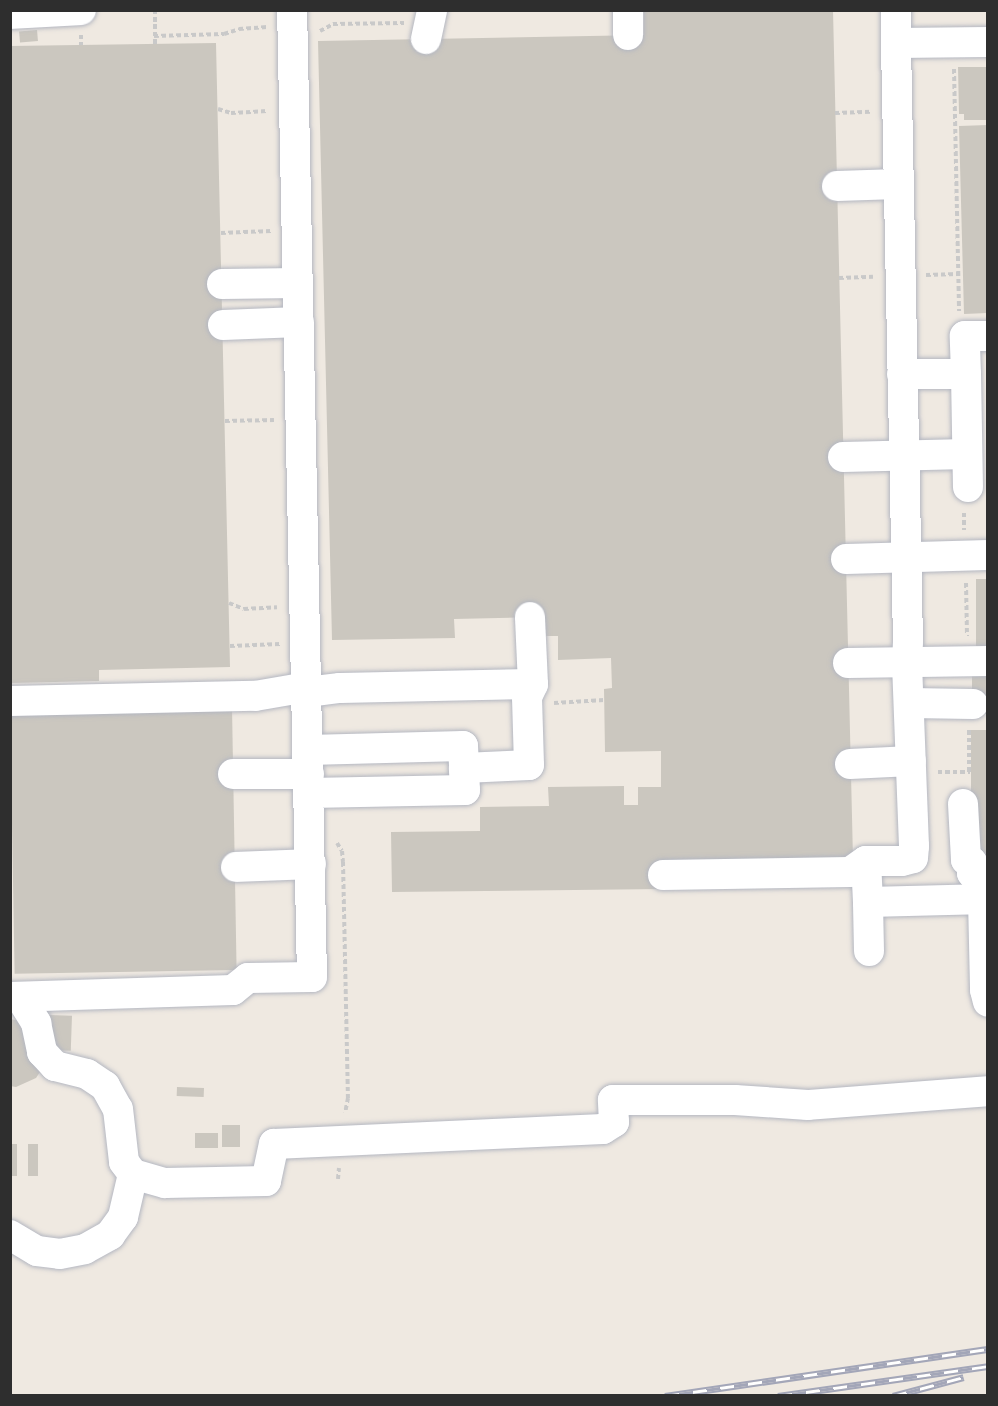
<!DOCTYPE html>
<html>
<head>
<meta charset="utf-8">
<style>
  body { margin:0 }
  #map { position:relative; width:998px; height:1406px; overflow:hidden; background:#efe9e1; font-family:Raleway,sans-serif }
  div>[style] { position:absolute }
  .building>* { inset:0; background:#cbc7bf; transform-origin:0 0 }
  .path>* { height:4px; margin-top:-2px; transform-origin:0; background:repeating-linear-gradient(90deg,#c9c9c9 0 4.5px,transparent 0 7.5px) }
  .roads { filter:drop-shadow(0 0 2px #b4b7c1) drop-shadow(0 0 2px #b4b7c1) }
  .minor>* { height:30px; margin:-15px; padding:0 15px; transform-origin:15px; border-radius:15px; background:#fff }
  .rail>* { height:7px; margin-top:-3.5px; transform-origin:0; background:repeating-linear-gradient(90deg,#fff 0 14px,#a3a6b8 0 28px); box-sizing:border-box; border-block:2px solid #a3a6b8 }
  span { translate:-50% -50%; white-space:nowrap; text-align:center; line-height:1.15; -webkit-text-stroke:5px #fff; paint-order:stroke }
  .frame { position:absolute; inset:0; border:12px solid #2e2e2e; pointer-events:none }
</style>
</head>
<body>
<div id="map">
  <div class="building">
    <div style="clip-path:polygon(644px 10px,833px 10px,853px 859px,663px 889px,392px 892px,391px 832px,480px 831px,480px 807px,549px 806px,548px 787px,624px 786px,624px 805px,638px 805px,638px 787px,661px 787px,661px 751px,605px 752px,604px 689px,612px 688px,611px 658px,558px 660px,558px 636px,537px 636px,537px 617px,454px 619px,455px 638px,332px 640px,318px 41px,644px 35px)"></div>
    <div style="left:37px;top:30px;width:11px;height:18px;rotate:85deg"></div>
    <div style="clip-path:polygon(216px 43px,230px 667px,99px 670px,99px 681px,10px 683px,10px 46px)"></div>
    <div style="clip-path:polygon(958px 67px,988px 67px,988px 120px,964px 120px,964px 114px,959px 114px)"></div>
    <div style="clip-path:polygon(988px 125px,988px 313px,964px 314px,959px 126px)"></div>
    <div style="left:976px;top:579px;width:12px;height:76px"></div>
    <div style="left:988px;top:674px;width:40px;height:16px;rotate:90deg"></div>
    <div style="left:232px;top:707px;width:263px;height:222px;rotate:89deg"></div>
    <div style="left:971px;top:730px;width:17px;height:125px"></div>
    <div style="left:49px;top:1015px;width:23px;height:35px;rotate:2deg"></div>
    <div style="clip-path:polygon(10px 1019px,26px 1022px,42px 1069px,36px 1078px,16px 1087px,10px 1086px)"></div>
    <div style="left:177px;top:1087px;width:27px;height:9px;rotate:2deg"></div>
    <div style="left:222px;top:1125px;width:18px;height:22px"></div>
    <div style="left:195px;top:1133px;width:23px;height:15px"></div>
    <div style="left:10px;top:1144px;width:7px;height:32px"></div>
    <div style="left:28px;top:1144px;width:10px;height:32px"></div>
  </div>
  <div class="path">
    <div style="left:320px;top:31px;width:15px;rotate:-28deg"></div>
    <div style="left:333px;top:24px;width:71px;rotate:-0.8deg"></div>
    <div style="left:81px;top:35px;width:10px;rotate:90deg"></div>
    <div style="left:154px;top:36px;width:70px;rotate:-1.6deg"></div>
    <div style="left:224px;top:34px;width:16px;rotate:-18deg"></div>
    <div style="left:239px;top:29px;width:28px;rotate:-4deg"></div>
    <div style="left:155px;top:44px;width:34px;rotate:-90deg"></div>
    <div style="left:954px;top:69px;width:242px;rotate:88.8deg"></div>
    <div style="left:218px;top:109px;width:14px;rotate:17deg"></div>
    <div style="left:231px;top:113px;width:36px;rotate:-3deg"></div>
    <div style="left:835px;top:113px;width:36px;rotate:-2deg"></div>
    <div style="left:221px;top:233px;width:50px;rotate:-2.3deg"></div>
    <div style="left:926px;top:275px;width:32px;rotate:-2deg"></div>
    <div style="left:839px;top:278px;width:34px;rotate:-2deg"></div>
    <div style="left:225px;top:421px;width:49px;rotate:-1.2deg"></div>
    <div style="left:964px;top:513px;width:17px;rotate:90deg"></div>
    <div style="left:966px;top:583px;width:53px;rotate:88.9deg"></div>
    <div style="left:229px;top:603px;width:16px;rotate:22deg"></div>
    <div style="left:244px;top:609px;width:33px;rotate:-3deg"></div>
    <div style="left:230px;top:646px;width:50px;rotate:-2.3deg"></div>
    <div style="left:554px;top:703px;width:50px;rotate:-3.4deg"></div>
    <div style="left:969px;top:730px;width:42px;rotate:90deg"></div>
    <div style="left:938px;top:772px;width:32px"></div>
    <div style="left:337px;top:843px;width:9px;rotate:58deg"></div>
    <div style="left:342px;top:851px;width:11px;rotate:85deg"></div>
    <div style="left:343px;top:862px;width:236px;rotate:88.8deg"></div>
    <div style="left:348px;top:1098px;width:15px;rotate:101deg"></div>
    <div style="left:338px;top:1179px;width:11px;rotate:-85deg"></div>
  </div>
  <div class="roads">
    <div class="minor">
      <div style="left:628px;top:10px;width:25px;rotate:90deg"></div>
      <div style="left:896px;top:10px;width:33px;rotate:90deg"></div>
      <div style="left:896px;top:43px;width:92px;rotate:-0.6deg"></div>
      <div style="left:10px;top:14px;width:71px;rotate:-3.2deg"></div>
      <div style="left:426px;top:39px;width:30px;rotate:-78deg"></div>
      <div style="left:837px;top:186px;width:61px;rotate:-1.9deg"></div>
      <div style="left:222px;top:284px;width:76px;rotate:-0.8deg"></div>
      <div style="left:223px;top:325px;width:76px;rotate:-2.3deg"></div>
      <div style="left:902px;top:374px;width:64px"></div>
      <div style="left:966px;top:374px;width:38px;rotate:-92deg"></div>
      <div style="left:965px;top:336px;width:23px"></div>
      <div style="left:966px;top:374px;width:113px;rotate:89deg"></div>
      <div style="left:843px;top:457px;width:124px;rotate:-1.4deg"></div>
      <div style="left:846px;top:559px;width:142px;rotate:-1.6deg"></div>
      <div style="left:848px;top:663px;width:140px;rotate:-0.8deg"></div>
      <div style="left:307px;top:692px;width:33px;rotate:-7deg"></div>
      <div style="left:340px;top:688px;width:193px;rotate:-1.2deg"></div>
      <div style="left:533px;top:684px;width:67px;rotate:-92.6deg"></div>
      <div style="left:10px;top:701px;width:245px;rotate:-1.2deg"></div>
      <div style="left:255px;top:696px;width:53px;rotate:-9.8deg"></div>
      <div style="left:910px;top:703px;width:63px;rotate:0.9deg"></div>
      <div style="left:308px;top:750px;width:155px;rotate:-1.5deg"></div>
      <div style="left:463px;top:746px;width:22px;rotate:87deg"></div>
      <div style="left:464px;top:768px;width:65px;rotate:-2.6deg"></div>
      <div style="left:529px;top:765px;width:68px;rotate:-91.7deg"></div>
      <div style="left:527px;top:697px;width:14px;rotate:-65deg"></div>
      <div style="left:850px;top:764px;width:61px;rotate:-2.8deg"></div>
      <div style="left:233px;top:774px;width:76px"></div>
      <div style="left:309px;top:793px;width:156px;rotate:-1.1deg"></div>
      <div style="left:465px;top:790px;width:22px;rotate:-93deg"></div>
      <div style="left:963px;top:804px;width:56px;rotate:86.9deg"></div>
      <div style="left:966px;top:860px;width:6px;rotate:18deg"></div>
      <div style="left:972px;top:862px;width:11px;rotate:90deg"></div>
      <div style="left:972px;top:873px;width:14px;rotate:51deg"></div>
      <div style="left:981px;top:884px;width:15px;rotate:82deg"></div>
      <div style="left:983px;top:899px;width:91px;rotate:88.7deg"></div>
      <div style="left:985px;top:990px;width:12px;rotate:76deg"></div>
      <div style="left:866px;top:861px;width:36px"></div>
      <div style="left:902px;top:861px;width:11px;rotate:-15deg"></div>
      <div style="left:913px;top:858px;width:12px;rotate:-85deg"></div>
      <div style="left:914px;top:846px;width:185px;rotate:-92.2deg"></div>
      <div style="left:907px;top:661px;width:19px;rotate:-87deg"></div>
      <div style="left:908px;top:642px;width:599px;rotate:-91.15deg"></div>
      <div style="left:236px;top:867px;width:75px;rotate:-2.3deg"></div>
      <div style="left:663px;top:875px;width:187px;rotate:-0.9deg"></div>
      <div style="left:850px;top:872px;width:19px;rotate:-35deg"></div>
      <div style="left:866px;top:861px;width:41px;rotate:87.2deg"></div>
      <div style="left:869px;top:951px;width:49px;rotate:-91.2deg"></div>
      <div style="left:868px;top:902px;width:120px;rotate:-1.4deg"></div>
      <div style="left:10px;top:997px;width:223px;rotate:-1.8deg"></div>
      <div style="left:233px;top:990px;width:19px;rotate:-39deg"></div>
      <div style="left:248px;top:978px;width:64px;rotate:-0.9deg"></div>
      <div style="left:312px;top:977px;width:967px;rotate:-91.18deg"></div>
      <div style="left:20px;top:997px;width:31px;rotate:58deg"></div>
      <div style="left:36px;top:1023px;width:30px;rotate:78deg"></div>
      <div style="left:42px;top:1052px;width:19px;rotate:47deg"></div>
      <div style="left:55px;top:1066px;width:33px;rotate:14deg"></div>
      <div style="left:87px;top:1074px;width:22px;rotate:34deg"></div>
      <div style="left:105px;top:1086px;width:26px;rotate:61deg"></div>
      <div style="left:118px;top:1109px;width:53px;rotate:83.5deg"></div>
      <div style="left:124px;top:1162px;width:15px;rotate:53deg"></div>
      <div style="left:133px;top:1174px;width:33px;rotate:16deg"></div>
      <div style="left:165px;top:1183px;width:101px;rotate:-1.1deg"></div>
      <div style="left:266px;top:1181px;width:38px;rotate:-78deg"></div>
      <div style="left:274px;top:1144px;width:329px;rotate:-2.6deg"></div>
      <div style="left:603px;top:1129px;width:13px;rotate:-32deg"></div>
      <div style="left:614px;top:1122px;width:22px;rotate:-93deg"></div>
      <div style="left:613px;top:1100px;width:122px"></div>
      <div style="left:735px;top:1100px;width:73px;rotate:3.9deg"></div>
      <div style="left:808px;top:1105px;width:181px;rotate:-4.4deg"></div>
      <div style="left:10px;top:1235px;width:31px;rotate:31deg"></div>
      <div style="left:37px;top:1251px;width:23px;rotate:7deg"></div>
      <div style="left:60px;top:1254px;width:25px;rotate:-11deg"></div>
      <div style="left:85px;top:1249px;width:29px;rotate:-29deg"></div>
      <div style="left:110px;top:1235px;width:22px;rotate:-54deg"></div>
      <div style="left:123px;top:1217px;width:44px;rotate:-76.9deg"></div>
    </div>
  </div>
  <div class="rail">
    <div style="left:665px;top:1396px;width:326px;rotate:-8.3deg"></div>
    <div style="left:778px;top:1396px;width:212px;rotate:-8.1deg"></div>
    <div style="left:893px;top:1396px;width:73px;rotate:-15deg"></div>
  </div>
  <div class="frame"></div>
</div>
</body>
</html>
